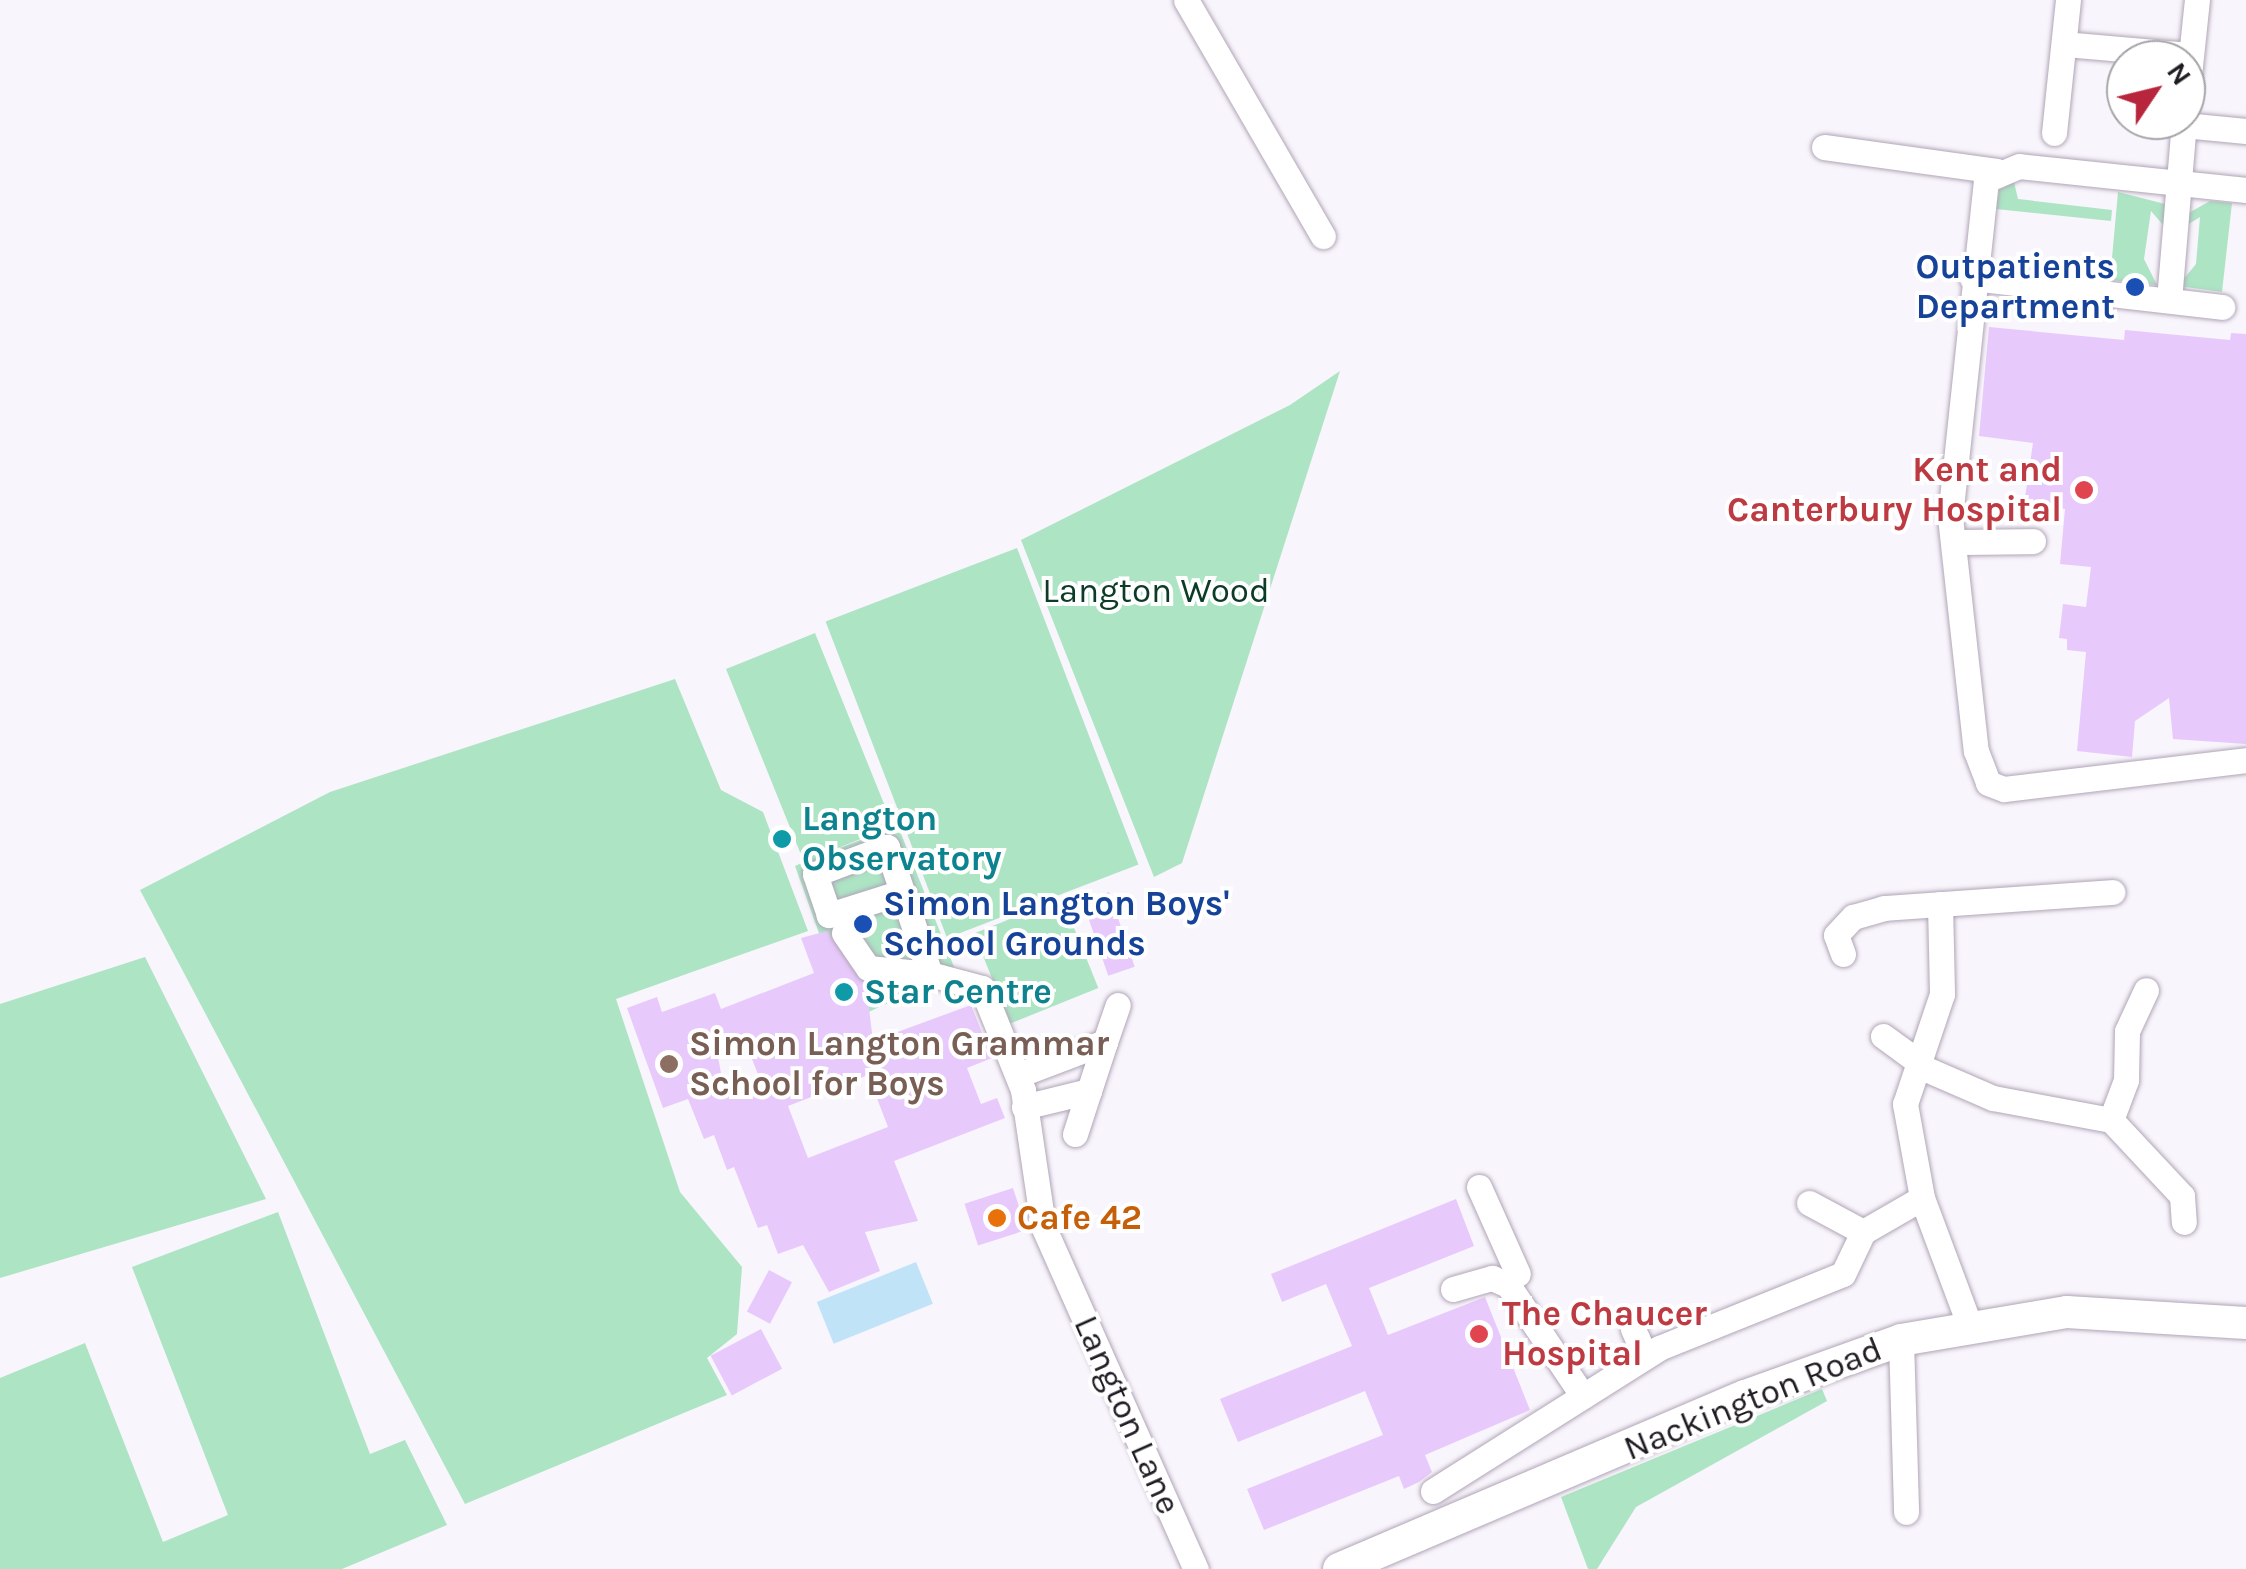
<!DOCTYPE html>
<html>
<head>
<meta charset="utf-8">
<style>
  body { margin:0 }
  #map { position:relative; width:2246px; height:1569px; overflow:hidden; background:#f9f5fc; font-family:Karla,sans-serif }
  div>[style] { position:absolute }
  .green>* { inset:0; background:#ade4c4; transform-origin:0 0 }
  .water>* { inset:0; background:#c1e3f8; transform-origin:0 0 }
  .building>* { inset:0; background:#e8c9fb; transform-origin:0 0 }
  .roads { filter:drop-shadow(0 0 2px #b0a5b7) drop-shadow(0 0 2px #b0a5b7) }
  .minor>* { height:25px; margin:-12.5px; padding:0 12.5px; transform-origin:12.5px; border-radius:12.5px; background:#fff }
  .major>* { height:32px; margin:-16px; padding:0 16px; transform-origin:16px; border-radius:16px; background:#fff }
  .dots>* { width:28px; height:28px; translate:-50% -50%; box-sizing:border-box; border:5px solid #fff; border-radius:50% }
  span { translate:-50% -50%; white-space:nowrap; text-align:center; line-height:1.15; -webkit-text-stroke:8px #fff; paint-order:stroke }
  .transit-label { font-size:35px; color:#164399; font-weight:700 }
  .right { translate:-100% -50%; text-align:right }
  .left { translate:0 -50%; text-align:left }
  .health-label { font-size:35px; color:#be3a42; font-weight:700 }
  .park-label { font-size:35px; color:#0d3c26 }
  .culture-label { font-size:35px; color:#0d838f; font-weight:700 }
  .education-label { font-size:35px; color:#785e54; font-weight:700 }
  .food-label { font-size:35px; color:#c56008; font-weight:700 }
  .street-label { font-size:35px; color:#1f1b22 }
  .north { position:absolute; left:2106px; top:40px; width:100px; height:100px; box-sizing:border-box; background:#fff; border:2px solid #a5a4a7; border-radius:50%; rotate:55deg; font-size:28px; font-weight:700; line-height:40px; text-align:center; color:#1f1b22 }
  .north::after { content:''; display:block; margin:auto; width:35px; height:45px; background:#b8263d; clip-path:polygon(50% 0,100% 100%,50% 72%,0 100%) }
</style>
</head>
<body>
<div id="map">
  <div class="green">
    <div style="clip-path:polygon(2014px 182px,2018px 199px,2112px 210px,2111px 221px,1996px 209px,1999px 190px)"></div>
    <div style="clip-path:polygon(2118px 192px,2165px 204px,2164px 226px,2151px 211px,2144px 259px,2157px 285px,2110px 280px)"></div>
    <div style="clip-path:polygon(2210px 201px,2232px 203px,2222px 292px,2178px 286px,2196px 264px,2200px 217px,2184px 227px,2185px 215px)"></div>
    <div style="clip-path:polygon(1340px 371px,1182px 863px,1154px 877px,1021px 540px,1290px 405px)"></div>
    <div style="left:1017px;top:548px;width:339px;height:205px;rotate:69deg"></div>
    <div style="clip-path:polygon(815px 633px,893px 826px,815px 857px,898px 826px,956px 972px,862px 1015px,825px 950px,795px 866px,804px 862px,726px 669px)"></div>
    <div style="clip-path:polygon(675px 679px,721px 790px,763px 812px,808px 931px,616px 999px,680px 1192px,742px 1267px,737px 1334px,707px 1358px,727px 1395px,465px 1504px,140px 890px,330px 792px)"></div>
    <div style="left:1062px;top:898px;width:97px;height:95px;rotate:68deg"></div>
    <div style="clip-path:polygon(145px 957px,266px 1199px,0 1278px,0 1004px)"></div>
    <div style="clip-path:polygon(278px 1212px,370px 1454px,405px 1440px,447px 1525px,342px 1569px,0 1569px,0 1378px,85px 1343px,163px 1542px,228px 1515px,132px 1267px)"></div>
    <div style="clip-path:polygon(1822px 1389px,1827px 1401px,1636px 1507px,1597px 1569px,1588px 1569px,1561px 1497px)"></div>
  </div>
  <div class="water">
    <div style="left:916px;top:1262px;width:45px;height:107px;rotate:68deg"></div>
  </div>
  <div class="building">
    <div style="clip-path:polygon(1989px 327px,2124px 340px,2125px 330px,2230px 340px,2231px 333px,2246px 334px,2246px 744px,2173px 739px,2169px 698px,2135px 721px,2132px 757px,2077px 751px,2086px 652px,2067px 650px,2067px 639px,2059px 638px,2063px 604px,2086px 607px,2091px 567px,2060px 564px,2065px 509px,2024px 504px,2033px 443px,1979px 436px)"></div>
    <div style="left:1109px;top:892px;width:79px;height:28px;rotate:71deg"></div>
    <div style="clip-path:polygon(evenodd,827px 931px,866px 984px,873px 1041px,971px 1005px,992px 1058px,967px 1068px,981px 1104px,997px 1098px,1005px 1118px,894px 1161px,918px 1221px,865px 1232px,880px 1271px,829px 1292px,803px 1245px,778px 1254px,767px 1225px,758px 1228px,734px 1167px,727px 1170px,714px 1135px,704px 1139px,688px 1099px,663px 1108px,627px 1008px,657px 997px,662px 1012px,715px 993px,721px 1009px,814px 973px,801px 938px,827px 931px,745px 1041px,759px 1077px,724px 1090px,717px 1051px,745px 1041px,827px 931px,868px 1075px,888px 1127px,808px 1158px,788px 1106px,868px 1075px)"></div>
    <div style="left:1013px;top:1188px;width:44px;height:51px;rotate:72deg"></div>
    <div style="clip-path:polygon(1456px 1199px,1474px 1246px,1369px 1288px,1388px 1335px,1485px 1297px,1530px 1410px,1425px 1455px,1432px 1472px,1419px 1482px,1404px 1489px,1399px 1476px,1264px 1530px,1247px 1489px,1383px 1435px,1365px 1391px,1238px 1442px,1220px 1399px,1352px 1346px,1326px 1284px,1282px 1302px,1271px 1274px)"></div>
    <div style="left:769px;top:1270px;width:26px;height:47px;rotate:28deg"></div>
    <div style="left:761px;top:1329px;width:45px;height:57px;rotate:62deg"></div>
  </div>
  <div class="roads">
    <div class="minor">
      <div style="left:1186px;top:0;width:273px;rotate:59.9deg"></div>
      <div style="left:2064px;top:44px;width:127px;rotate:5deg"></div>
      <div style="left:2186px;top:104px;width:105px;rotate:-84deg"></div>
      <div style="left:2184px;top:125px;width:62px;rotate:5.5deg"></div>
      <div style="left:2054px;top:133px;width:134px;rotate:-84deg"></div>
      <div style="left:1824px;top:147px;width:174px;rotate:7.9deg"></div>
      <div style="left:2246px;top:190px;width:228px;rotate:-174deg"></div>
      <div style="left:2019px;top:166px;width:36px;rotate:157deg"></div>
      <div style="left:1986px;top:180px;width:339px;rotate:96.1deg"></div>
      <div style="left:1950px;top:517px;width:235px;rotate:83.7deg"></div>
      <div style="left:1976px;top:751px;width:34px;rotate:69deg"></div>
      <div style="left:1988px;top:783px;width:17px;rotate:21deg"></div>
      <div style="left:2004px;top:789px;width:244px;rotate:-6.8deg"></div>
      <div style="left:1972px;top:278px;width:252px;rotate:6.6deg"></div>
      <div style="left:2169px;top:300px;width:181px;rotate:-85.2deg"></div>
      <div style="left:1954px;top:542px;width:79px;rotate:-0.7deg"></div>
      <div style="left:902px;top:892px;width:77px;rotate:162.5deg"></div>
      <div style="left:829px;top:915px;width:43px;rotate:-108.9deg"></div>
      <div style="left:815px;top:874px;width:77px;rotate:-20.6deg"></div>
      <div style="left:887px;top:847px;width:134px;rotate:71.3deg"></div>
      <div style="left:930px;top:974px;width:54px;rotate:15.1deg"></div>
      <div style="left:982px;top:988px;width:110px;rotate:68.1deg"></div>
      <div style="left:1023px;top:1090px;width:137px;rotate:81.6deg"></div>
      <div style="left:1043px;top:1226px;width:376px;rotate:66deg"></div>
      <div style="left:1940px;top:904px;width:90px;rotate:88.7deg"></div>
      <div style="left:1942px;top:994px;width:116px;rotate:108.6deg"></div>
      <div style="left:1905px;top:1104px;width:96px;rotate:79.7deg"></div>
      <div style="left:1922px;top:1198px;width:134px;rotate:69.5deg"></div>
      <div style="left:844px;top:933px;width:42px;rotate:55.6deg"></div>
      <div style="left:868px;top:968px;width:62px;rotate:5.5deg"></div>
      <div style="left:1843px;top:954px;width:20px;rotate:-110deg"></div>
      <div style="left:1836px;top:935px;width:25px;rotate:-47deg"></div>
      <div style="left:1853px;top:917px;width:32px;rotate:-16deg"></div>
      <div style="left:1884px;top:908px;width:229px;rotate:-4deg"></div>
      <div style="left:1883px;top:1036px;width:46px;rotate:36.1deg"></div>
      <div style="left:1105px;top:1042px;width:39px;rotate:-71deg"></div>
      <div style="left:1919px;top:1066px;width:81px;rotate:23.4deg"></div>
      <div style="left:1993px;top:1098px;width:120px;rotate:10.6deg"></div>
      <div style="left:2111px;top:1120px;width:104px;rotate:46.9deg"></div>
      <div style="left:2182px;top:1196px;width:26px;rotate:86deg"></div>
      <div style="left:1018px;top:1075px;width:93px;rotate:-20.8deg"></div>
      <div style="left:1105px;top:1042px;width:52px;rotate:108.1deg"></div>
      <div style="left:1089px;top:1091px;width:67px;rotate:166.2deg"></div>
      <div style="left:2111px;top:1120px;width:43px;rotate:-69.4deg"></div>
      <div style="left:2126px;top:1080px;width:49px;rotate:-88.8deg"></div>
      <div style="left:2127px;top:1031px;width:45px;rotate:-65.1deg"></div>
      <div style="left:1075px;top:1134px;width:45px;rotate:-72deg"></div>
      <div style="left:1479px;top:1187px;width:95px;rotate:65.9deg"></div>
      <div style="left:1809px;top:1203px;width:61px;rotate:28.2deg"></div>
      <div style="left:1453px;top:1289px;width:41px;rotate:-15.8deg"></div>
      <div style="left:1492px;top:1278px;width:17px;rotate:24deg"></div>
      <div style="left:1508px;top:1285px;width:134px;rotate:56deg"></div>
      <div style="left:1633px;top:1329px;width:30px;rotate:66deg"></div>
      <div style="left:1901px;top:1340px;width:172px;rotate:88.3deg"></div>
      <div style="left:1433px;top:1491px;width:267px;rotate:-32.3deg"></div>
      <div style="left:1659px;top:1348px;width:198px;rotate:-21.9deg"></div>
      <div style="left:1843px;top:1274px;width:47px;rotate:-64.5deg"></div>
      <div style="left:1863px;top:1232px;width:68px;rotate:-30deg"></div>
    </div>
    <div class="major">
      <div style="left:1339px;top:1569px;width:441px;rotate:-23.1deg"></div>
      <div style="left:1745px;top:1396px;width:166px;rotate:-19.7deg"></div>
      <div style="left:1901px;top:1340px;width:168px;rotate:-9.6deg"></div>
      <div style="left:2067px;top:1312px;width:179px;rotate:3.5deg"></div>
    </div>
  </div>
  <div class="dots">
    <div style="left:2135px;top:287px;background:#1a4fb4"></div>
    <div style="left:2084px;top:490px;background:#e0444e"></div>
    <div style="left:782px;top:839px;background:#0f9aa8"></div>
    <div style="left:863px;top:924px;background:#1a4fb4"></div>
    <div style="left:844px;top:992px;background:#0f9aa8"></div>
    <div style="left:669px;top:1064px;background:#8d6e63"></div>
    <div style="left:997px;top:1218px;background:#e8710a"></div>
    <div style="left:1479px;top:1334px;background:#e0444e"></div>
  </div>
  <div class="transit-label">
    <span class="right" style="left:2115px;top:287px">Outpatients<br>Department</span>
    <span class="left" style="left:883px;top:924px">Simon Langton Boys'<br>School Grounds</span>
  </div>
  <div class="health-label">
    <span class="right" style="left:2062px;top:490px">Kent and<br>Canterbury Hospital</span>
    <span class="left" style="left:1502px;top:1334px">The Chaucer<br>Hospital</span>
  </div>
  <div class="park-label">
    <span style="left:1156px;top:591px">Langton Wood</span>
  </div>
  <div class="culture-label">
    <span class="left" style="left:802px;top:839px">Langton<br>Observatory</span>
    <span class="left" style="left:864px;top:992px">Star Centre</span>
  </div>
  <div class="education-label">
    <span class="left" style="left:689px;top:1064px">Simon Langton Grammar<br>School for Boys</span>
  </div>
  <div class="food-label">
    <span class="left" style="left:1017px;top:1218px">Cafe 42</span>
  </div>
  <div class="street-label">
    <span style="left:1753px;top:1399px;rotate:-22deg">Nackington Road</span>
    <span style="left:1127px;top:1415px;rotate:66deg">Langton Lane</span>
  </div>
  <div class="north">N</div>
</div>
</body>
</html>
